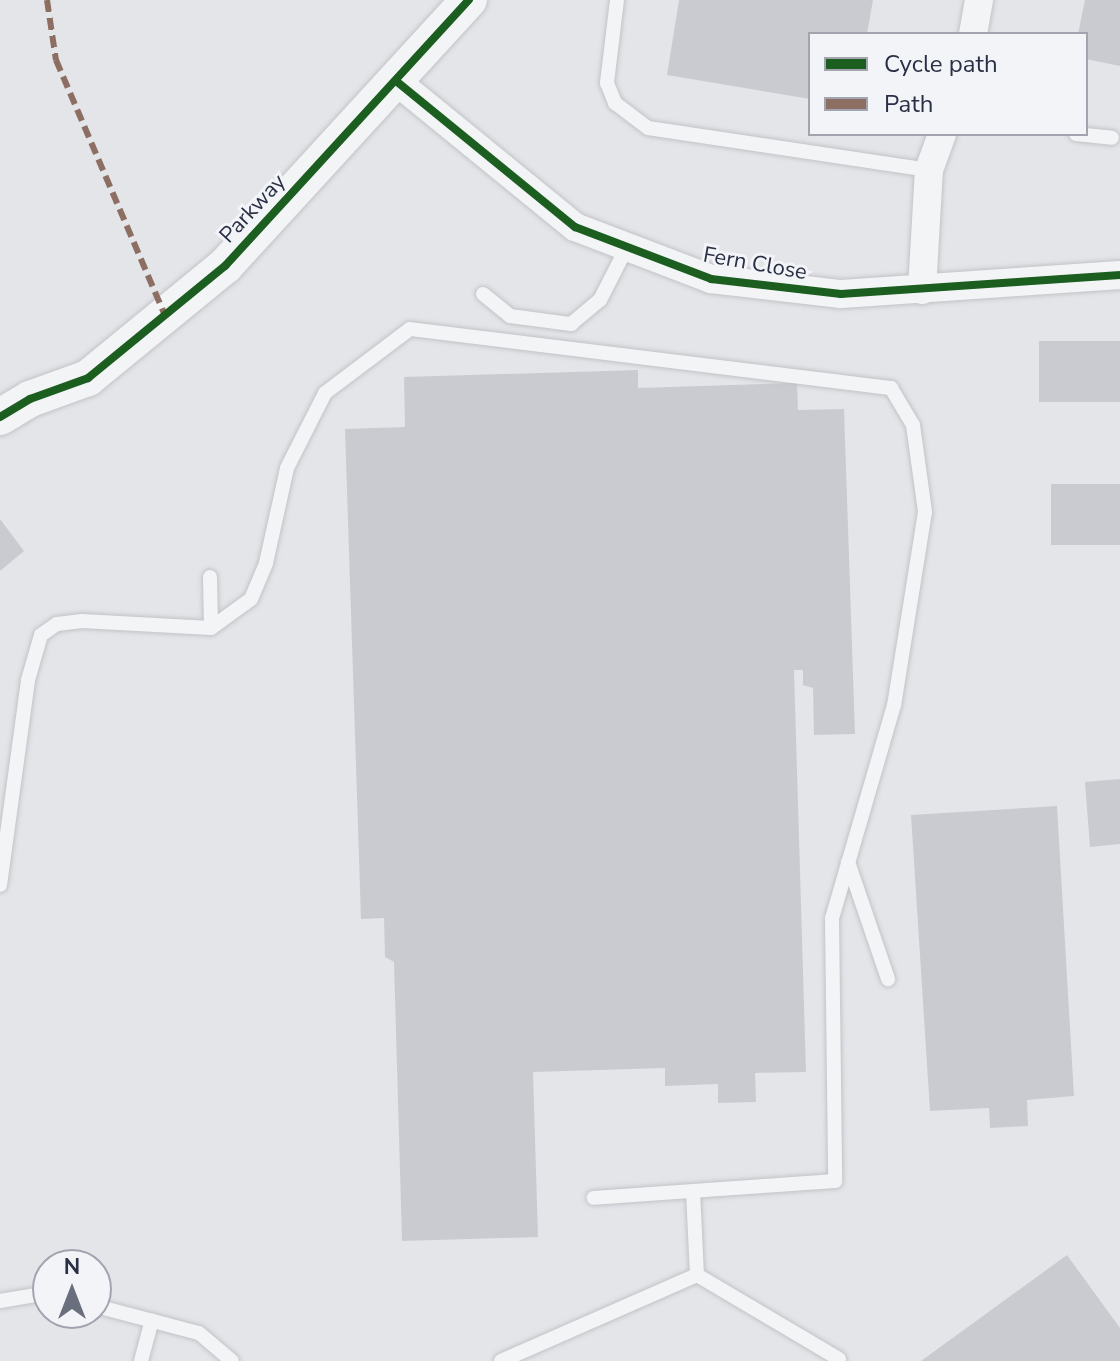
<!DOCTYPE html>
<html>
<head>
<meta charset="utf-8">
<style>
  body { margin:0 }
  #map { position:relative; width:1120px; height:1361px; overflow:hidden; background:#e4e5e9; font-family:"Nunito Sans",sans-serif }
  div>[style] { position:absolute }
  .building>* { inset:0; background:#cacbd0; transform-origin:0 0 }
  .roads { filter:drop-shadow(0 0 2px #c2c3c7) drop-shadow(0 0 2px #c2c3c7) }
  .service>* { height:14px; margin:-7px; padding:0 7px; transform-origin:7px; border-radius:7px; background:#f3f4f6 }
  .minor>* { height:28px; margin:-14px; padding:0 14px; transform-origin:14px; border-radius:14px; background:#f3f4f6 }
  .tertiary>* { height:36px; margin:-18px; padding:0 18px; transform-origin:18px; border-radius:18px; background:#f3f4f6 }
  .quiet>* { height:6px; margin-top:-3px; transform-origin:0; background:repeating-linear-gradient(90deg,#8d6e63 0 12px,transparent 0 18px) }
  .cycleway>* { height:8px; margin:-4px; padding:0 4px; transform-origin:4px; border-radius:4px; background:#1b5e20 }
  span { translate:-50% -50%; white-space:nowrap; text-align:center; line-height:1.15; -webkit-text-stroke:6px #f2f4f8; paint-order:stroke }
  .street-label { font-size:22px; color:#292f44 }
  .legend { position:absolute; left:808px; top:32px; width:280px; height:104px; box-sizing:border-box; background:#f2f4f8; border:2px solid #a2a5b0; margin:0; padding:10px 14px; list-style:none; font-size:24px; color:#292f44 }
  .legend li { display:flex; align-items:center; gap:16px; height:40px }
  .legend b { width:40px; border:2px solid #a2a5b0 }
  .north { position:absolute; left:32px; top:1249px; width:80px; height:80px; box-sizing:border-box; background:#f2f4f8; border:2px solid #a2a5b0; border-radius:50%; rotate:0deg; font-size:22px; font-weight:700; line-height:32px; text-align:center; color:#292f44 }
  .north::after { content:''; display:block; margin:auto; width:28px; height:36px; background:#6a6f7e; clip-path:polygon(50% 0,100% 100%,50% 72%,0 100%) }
</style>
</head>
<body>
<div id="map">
  <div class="building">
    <div style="clip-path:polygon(679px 0,873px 0,867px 34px,810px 34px,810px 99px,667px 75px)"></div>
    <div style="clip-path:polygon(1085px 0,1120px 0,1120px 66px,1086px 59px,1086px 34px,1078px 34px)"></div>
    <div style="left:1120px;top:341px;width:61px;height:81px;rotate:90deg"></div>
    <div style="clip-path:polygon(638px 370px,638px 388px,797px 383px,798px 410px,844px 409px,855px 734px,814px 735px,813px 688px,803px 685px,803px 670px,794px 670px,806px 1072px,755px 1073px,756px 1102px,718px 1103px,718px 1084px,665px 1086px,665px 1068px,533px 1072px,538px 1237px,402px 1241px,394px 962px,385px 957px,384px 918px,361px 919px,345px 429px,405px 427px,404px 377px)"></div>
    <div style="left:1120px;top:484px;width:61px;height:69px;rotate:90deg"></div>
    <div style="clip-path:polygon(0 519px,24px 551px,0 571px)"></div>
    <div style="clip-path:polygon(1120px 779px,1120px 844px,1090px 847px,1085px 782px)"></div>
    <div style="clip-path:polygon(1057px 806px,1074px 1096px,1027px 1100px,1028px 1126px,990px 1128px,989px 1108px,930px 1111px,911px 815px)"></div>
    <div style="clip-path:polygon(1067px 1255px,1120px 1328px,1120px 1361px,921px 1361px)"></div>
  </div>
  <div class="roads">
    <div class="service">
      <div style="left:617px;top:0;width:84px;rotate:96.9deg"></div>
      <div style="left:607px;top:83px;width:22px;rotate:68deg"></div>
      <div style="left:615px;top:103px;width:41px;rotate:37.1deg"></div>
      <div style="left:648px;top:128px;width:284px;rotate:8.5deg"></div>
      <div style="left:1076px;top:134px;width:36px;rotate:6deg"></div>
      <div style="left:483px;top:294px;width:35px;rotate:39deg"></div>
      <div style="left:510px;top:316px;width:62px;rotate:7.5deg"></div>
      <div style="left:571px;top:324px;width:38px;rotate:-40deg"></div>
      <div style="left:600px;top:300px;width:57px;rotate:-63deg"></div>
      <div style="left:211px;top:628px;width:49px;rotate:-35.9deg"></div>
      <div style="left:251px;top:599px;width:39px;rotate:-67deg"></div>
      <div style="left:266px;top:563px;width:97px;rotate:-77.5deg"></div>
      <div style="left:287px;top:468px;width:84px;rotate:-63.1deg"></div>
      <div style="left:325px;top:393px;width:106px;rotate:-37deg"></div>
      <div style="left:410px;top:329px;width:485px;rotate:7deg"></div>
      <div style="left:891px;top:388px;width:43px;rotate:59.3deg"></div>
      <div style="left:913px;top:425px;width:88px;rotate:82.1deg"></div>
      <div style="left:925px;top:512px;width:195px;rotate:99.1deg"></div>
      <div style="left:894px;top:705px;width:222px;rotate:106.2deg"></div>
      <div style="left:832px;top:918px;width:263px;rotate:89.3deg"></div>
      <div style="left:835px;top:1181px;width:242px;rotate:176deg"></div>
      <div style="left:848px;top:862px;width:124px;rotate:71.1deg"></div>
      <div style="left:0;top:885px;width:207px;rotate:-82.2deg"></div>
      <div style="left:28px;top:680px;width:47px;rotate:-73.9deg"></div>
      <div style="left:41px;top:635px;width:19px;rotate:-35deg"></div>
      <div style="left:57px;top:624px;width:25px;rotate:-7deg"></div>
      <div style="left:82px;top:621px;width:129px;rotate:3.1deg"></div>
      <div style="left:211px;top:628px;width:51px;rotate:-91.1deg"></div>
      <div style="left:693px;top:1191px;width:84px;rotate:87.3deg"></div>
      <div style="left:697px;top:1275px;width:165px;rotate:30.6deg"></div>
      <div style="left:0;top:1301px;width:49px;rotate:-9.5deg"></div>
      <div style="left:96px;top:1306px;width:106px;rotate:14.7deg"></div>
      <div style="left:199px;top:1333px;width:43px;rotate:40.3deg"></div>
      <div style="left:141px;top:1361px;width:42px;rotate:-75deg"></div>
      <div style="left:501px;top:1361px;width:214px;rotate:-23.7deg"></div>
    </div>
    <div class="minor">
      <div style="left:973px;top:34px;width:35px;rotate:-80deg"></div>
      <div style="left:396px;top:81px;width:231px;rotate:39.2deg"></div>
      <div style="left:575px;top:227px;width:146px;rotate:20.9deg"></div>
      <div style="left:711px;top:279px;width:131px;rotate:6.6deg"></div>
      <div style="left:841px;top:294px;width:280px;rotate:-3.9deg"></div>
      <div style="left:922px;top:290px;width:120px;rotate:-86.7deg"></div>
      <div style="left:929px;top:170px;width:38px;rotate:-70deg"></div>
    </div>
    <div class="tertiary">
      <div style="left:0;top:417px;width:35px;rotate:-31deg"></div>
      <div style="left:30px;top:399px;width:62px;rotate:-19.9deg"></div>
      <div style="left:88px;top:378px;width:177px;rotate:-39.3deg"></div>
      <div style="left:225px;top:266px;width:361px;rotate:-47.5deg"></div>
    </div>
  </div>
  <div class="quiet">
    <div style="left:47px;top:0;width:61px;rotate:81.5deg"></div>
    <div style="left:56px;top:60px;width:277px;rotate:66.9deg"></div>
  </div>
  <div class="cycleway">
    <div style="left:396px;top:81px;width:231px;rotate:39.2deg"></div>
    <div style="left:575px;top:227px;width:146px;rotate:20.9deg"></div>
    <div style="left:711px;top:279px;width:131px;rotate:6.6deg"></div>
    <div style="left:841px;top:294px;width:280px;rotate:-3.9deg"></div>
    <div style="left:0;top:417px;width:35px;rotate:-31deg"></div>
    <div style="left:30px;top:399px;width:62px;rotate:-19.9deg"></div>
    <div style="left:88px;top:378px;width:177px;rotate:-39.3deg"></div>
    <div style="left:225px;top:266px;width:361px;rotate:-47.5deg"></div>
  </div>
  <div class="street-label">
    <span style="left:253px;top:209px;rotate:-47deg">Parkway</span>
    <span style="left:755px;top:264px;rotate:10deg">Fern Close</span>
  </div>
  <ul class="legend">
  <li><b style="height:10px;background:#1b5e20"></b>Cycle path</li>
  <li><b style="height:10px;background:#8d6e63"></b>Path</li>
  </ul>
  <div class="north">N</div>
</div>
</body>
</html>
